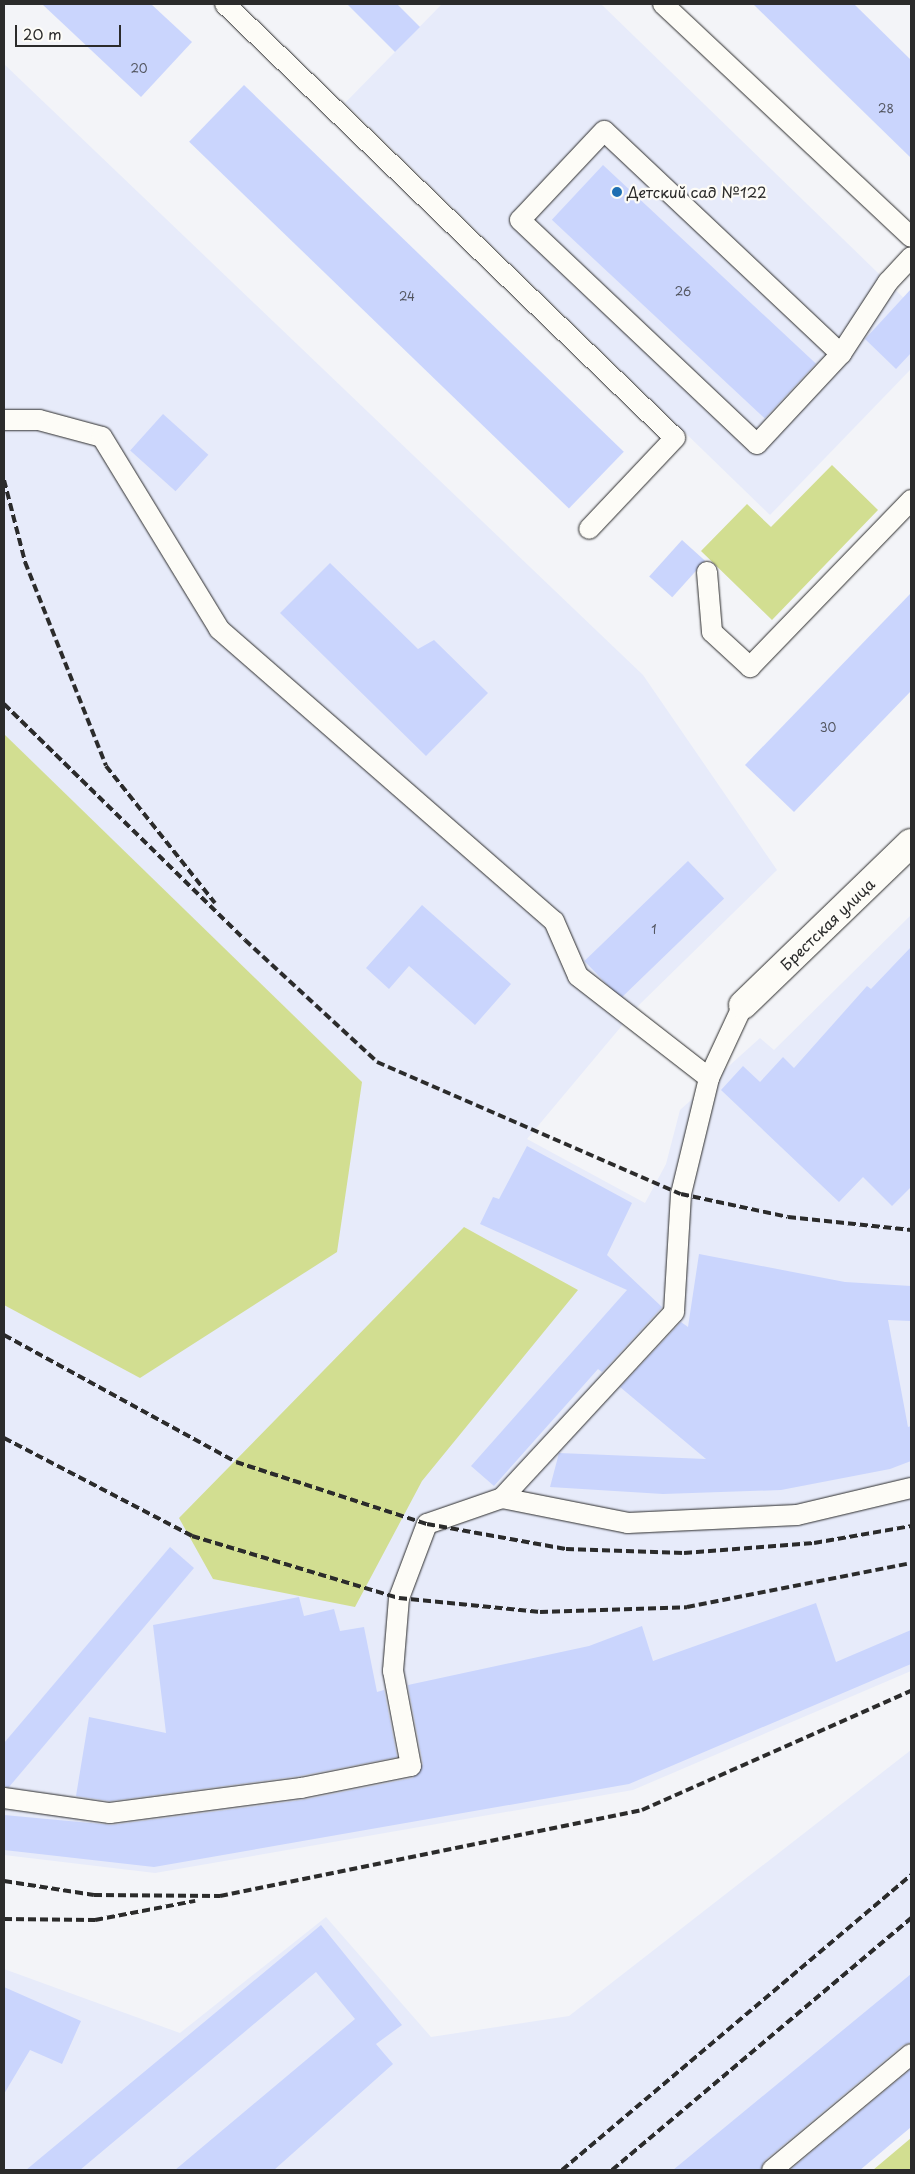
<!DOCTYPE html>
<html>
<head>
<meta charset="utf-8">
<style>
  body { margin:0 }
  #map { position:relative; width:915px; height:2174px; overflow:hidden; background:#f3f4f8; font-family:"Playpen Sans",sans-serif }
  div>[style] { position:absolute }
  .built>* { inset:0; background:#e7ebfa }
  .green>* { inset:0; background:#d2de91 }
  .building>* { inset:0; background:#cad5fd; transform-origin:0 0 }
  .roads { filter:drop-shadow(0 0 1px #2b2b2b) drop-shadow(0 0 1px #2b2b2b) }
  .service>* { height:20px; margin:-10px; padding:0 10px; transform-origin:10px; border-radius:10px; background:#fdfcf7 }
  .minor>* { height:28px; margin:-14px; padding:0 14px; transform-origin:14px; border-radius:14px; background:#fdfcf7 }
  .rail>* { height:4px; margin-top:-2px; transform-origin:0; background:repeating-linear-gradient(90deg,#2b2b2b 0 8px,transparent 0 12px) }
  .dots>* { width:14px; height:14px; translate:-50% -50%; box-sizing:border-box; border:2px solid #fdfcf7; border-radius:50% }
  span { translate:-50% -50%; white-space:nowrap; text-align:center; line-height:1.15; -webkit-text-stroke:4.5px #fdfcf7; paint-order:stroke }
  .number-label { font-size:12px; color:#535660 }
  .number-label span { -webkit-text-stroke-width:0 }
  .poi-label { font-size:15px; color:#2b2b2b }
  .left { translate:0 -50%; text-align:left }
  .street-label { font-size:15px; color:#2b2b2b }
  .frame { position:absolute; inset:0; border:5px solid #2b2b2b; pointer-events:none }
  .scale { position:absolute; left:15px; top:25px; width:106px; height:22px; box-sizing:border-box; border:2px solid #2b2b2b; border-top:0; padding-left:6px; font-size:15px; line-height:18px; white-space:nowrap; color:#2b2b2b; -webkit-text-stroke:4px #fdfcf7; paint-order:stroke }
</style>
</head>
<body>
<div id="map">
  <div class="built">
    <div style="clip-path:polygon(442px 4px,601px 4px,911px 305px,911px 369px,770px 515px,345px 103px)"></div>
    <div style="clip-path:polygon(4px 64px,643px 675px,777px 870px,640px 1004px,527px 1139px,645px 1203px,666px 1164px,680px 1110px,760px 1038px,774px 1050px,911px 915px,911px 1671px,633px 1790px,155px 1873px,4px 1855px)"></div>
    <div style="clip-path:polygon(911px 1750px,911px 2127px,860px 2170px,4px 2170px,4px 1969px,180px 2033px,326px 1917px,431px 2037px,569px 2016px)"></div>
  </div>
  <div class="green">
    <div style="clip-path:polygon(832px 465px,878px 510px,772px 620px,701px 551px,747px 504px,771px 527px)"></div>
    <div style="clip-path:polygon(4px 734px,362px 1082px,337px 1252px,140px 1378px,4px 1305px)"></div>
    <div style="clip-path:polygon(464px 1227px,578px 1290px,422px 1481px,355px 1607px,213px 1579px,179px 1518px)"></div>
    <div style="clip-path:polygon(911px 2138px,911px 2170px,873px 2170px)"></div>
  </div>
  <div class="building">
    <div style="clip-path:polygon(42px 4px,151px 4px,192px 42px,141px 97px)"></div>
    <div style="clip-path:polygon(347px 4px,397px 4px,420px 27px,395px 52px)"></div>
    <div style="clip-path:polygon(753px 4px,854px 4px,911px 60px,911px 158px)"></div>
    <div style="left:244px;top:85px;width:528px;height:79px;rotate:44deg"></div>
    <div style="left:603px;top:165px;width:291px;height:75px;rotate:43deg"></div>
    <div style="clip-path:polygon(911px 289px,911px 353px,896px 369px,865px 339px)"></div>
    <div style="left:163px;top:414px;width:61px;height:49px;rotate:42deg"></div>
    <div style="left:682px;top:540px;width:31px;height:49px;rotate:42deg"></div>
    <div style="clip-path:polygon(330px 563px,418px 649px,434px 640px,488px 693px,426px 756px,280px 613px)"></div>
    <div style="clip-path:polygon(911px 593px,911px 691px,794px 812px,745px 765px)"></div>
    <div style="left:688px;top:861px;width:52px;height:144px;rotate:46deg"></div>
    <div style="clip-path:polygon(422px 905px,511px 984px,475px 1025px,409px 966px,389px 989px,366px 968px)"></div>
    <div style="clip-path:polygon(911px 947px,911px 1187px,892px 1206px,863px 1177px,839px 1202px,721px 1090px,743px 1066px,760px 1082px,783px 1057px,794px 1068px,867px 986px,871px 989px)"></div>
    <div style="clip-path:polygon(527px 1146px,632px 1203px,607px 1255px,662px 1307px,602px 1372px,598px 1369px,494px 1486px,471px 1466px,627px 1290px,480px 1224px,493px 1197px,499px 1199px)"></div>
    <div style="clip-path:polygon(699px 1254px,845px 1282px,911px 1286px,911px 1321px,888px 1320px,908px 1427px,911px 1426px,911px 1461px,890px 1469px,781px 1490px,663px 1494px,550px 1487px,559px 1453px,706px 1459px,620px 1387px,681px 1322px,688px 1327px)"></div>
    <div style="clip-path:polygon(170px 1547px,194px 1568px,9px 1787px,4px 1786px,4px 1743px)"></div>
    <div style="clip-path:polygon(299px 1597px,304px 1616px,334px 1609px,340px 1631px,364px 1627px,377px 1692px,384px 1690px,397px 1757px,299px 1776px,110px 1801px,76px 1796px,89px 1717px,166px 1733px,153px 1625px)"></div>
    <div style="clip-path:polygon(816px 1603px,836px 1662px,911px 1630px,911px 1664px,629px 1784px,154px 1867px,4px 1850px,4px 1815px,112px 1825px,303px 1800px,413px 1778px,423px 1764px,408px 1685px,589px 1646px,642px 1626px,653px 1661px)"></div>
    <div style="clip-path:polygon(321px 1925px,402px 2025px,376px 2044px,393px 2064px,274px 2170px,175px 2170px,355px 2019px,316px 1972px,80px 2170px,26px 2170px)"></div>
    <div style="clip-path:polygon(911px 1974px,911px 2042px,903px 2045px,764px 2161px,760px 2170px,673px 2170px)"></div>
    <div style="clip-path:polygon(4px 1987px,81px 2021px,62px 2064px,30px 2050px,4px 2094px)"></div>
    <div style="clip-path:polygon(911px 2069px,911px 2127px,860px 2170px,790px 2170px)"></div>
  </div>
  <div class="roads">
    <div class="service">
      <div style="left:225px;top:4px;width:625px;rotate:43.96deg"></div>
      <div style="left:675px;top:438px;width:125px;rotate:133.4deg"></div>
      <div style="left:663px;top:4px;width:340px;rotate:43.2deg"></div>
      <div style="left:841px;top:354px;width:325px;rotate:-136.7deg"></div>
      <div style="left:604px;top:131px;width:122px;rotate:133.3deg"></div>
      <div style="left:520px;top:220px;width:326px;rotate:43.4deg"></div>
      <div style="left:757px;top:444px;width:123px;rotate:-47deg"></div>
      <div style="left:841px;top:354px;width:86px;rotate:-56.9deg"></div>
      <div style="left:888px;top:282px;width:34px;rotate:-47deg"></div>
      <div style="left:4px;top:420px;width:35px"></div>
      <div style="left:39px;top:420px;width:65px;rotate:15.1deg"></div>
      <div style="left:102px;top:437px;width:225px;rotate:58.6deg"></div>
      <div style="left:219px;top:629px;width:444px;rotate:41.1deg"></div>
      <div style="left:554px;top:921px;width:60px;rotate:66.4deg"></div>
      <div style="left:578px;top:976px;width:166px;rotate:37.9deg"></div>
      <div style="left:707px;top:572px;width:60px;rotate:85.2deg"></div>
      <div style="left:712px;top:632px;width:52px;rotate:42.6deg"></div>
      <div style="left:750px;top:667px;width:232px;rotate:-46deg"></div>
      <div style="left:502px;top:1498px;width:128px;rotate:11.2deg"></div>
      <div style="left:628px;top:1523px;width:169px;rotate:-2.7deg"></div>
      <div style="left:797px;top:1515px;width:117px;rotate:-13.3deg"></div>
      <div style="left:4px;top:1798px;width:107px;rotate:8.1deg"></div>
      <div style="left:110px;top:1813px;width:193px;rotate:-7.5deg"></div>
      <div style="left:301px;top:1788px;width:112px;rotate:-11.3deg"></div>
      <div style="left:411px;top:1766px;width:97px;rotate:-100.7deg"></div>
      <div style="left:393px;top:1671px;width:73px;rotate:-85.3deg"></div>
      <div style="left:399px;top:1598px;width:79px;rotate:-69.3deg"></div>
      <div style="left:427px;top:1524px;width:79px;rotate:-19.1deg"></div>
      <div style="left:502px;top:1498px;width:253px;rotate:-47.2deg"></div>
      <div style="left:674px;top:1312px;width:118px;rotate:-86.6deg"></div>
      <div style="left:681px;top:1194px;width:119px;rotate:-76.4deg"></div>
      <div style="left:709px;top:1078px;width:81px;rotate:-65deg"></div>
      <div style="left:772px;top:2170px;width:181px;rotate:-39.8deg"></div>
    </div>
    <div class="minor">
      <div style="left:743px;top:1005px;width:233px;rotate:-44deg"></div>
    </div>
  </div>
  <div class="rail">
    <div style="left:4px;top:480px;width:85px;rotate:75.6deg"></div>
    <div style="left:25px;top:562px;width:219px;rotate:68.3deg"></div>
    <div style="left:106px;top:766px;width:175px;rotate:51.5deg"></div>
    <div style="left:4px;top:704px;width:337px;rotate:44.4deg"></div>
    <div style="left:245px;top:940px;width:180px;rotate:42.7deg"></div>
    <div style="left:377px;top:1062px;width:331px;rotate:23.5deg"></div>
    <div style="left:681px;top:1194px;width:109px;rotate:12.1deg"></div>
    <div style="left:788px;top:1217px;width:124px;rotate:6deg"></div>
    <div style="left:4px;top:1335px;width:264px;rotate:28.7deg"></div>
    <div style="left:236px;top:1462px;width:201px;rotate:18deg"></div>
    <div style="left:427px;top:1524px;width:141px;rotate:10.2deg"></div>
    <div style="left:566px;top:1549px;width:118px;rotate:1.9deg"></div>
    <div style="left:684px;top:1553px;width:130px;rotate:-4.4deg"></div>
    <div style="left:814px;top:1543px;width:98px;rotate:-9.9deg"></div>
    <div style="left:4px;top:1438px;width:212px;rotate:27.5deg"></div>
    <div style="left:192px;top:1536px;width:216px;rotate:16.7deg"></div>
    <div style="left:399px;top:1598px;width:142px;rotate:5.7deg"></div>
    <div style="left:540px;top:1612px;width:147px;rotate:-1.9deg"></div>
    <div style="left:687px;top:1607px;width:228px;rotate:-11.1deg"></div>
    <div style="left:4px;top:1881px;width:91px;rotate:8.8deg"></div>
    <div style="left:94px;top:1895px;width:126px;rotate:0.5deg"></div>
    <div style="left:220px;top:1896px;width:431px;rotate:-11.5deg"></div>
    <div style="left:642px;top:1810px;width:294px;rotate:-23.9deg"></div>
    <div style="left:4px;top:1919px;width:91px;rotate:0.6deg"></div>
    <div style="left:95px;top:1920px;width:102px;rotate:-10.8deg"></div>
    <div style="left:562px;top:2170px;width:457px;rotate:-40.2deg"></div>
    <div style="left:612px;top:2170px;width:391px;rotate:-40.1deg"></div>
  </div>
  <div class="dots">
    <div style="left:617px;top:192px;background:#1f6fb2"></div>
  </div>
  <div class="number-label">
    <span style="left:139px;top:69px">20</span>
    <span style="left:886px;top:109px">28</span>
    <span style="left:683px;top:292px">26</span>
    <span style="left:407px;top:297px">24</span>
    <span style="left:828px;top:728px">30</span>
    <span style="left:654px;top:930px">1</span>
  </div>
  <div class="poi-label">
    <span class="left" style="left:627px;top:192px">Детский сад №122</span>
  </div>
  <div class="street-label">
    <span style="left:827px;top:924px;rotate:-44deg">Брестская улица</span>
  </div>
  <div class="frame"></div>
  <div class="scale">20 m</div>
</div>
</body>
</html>
